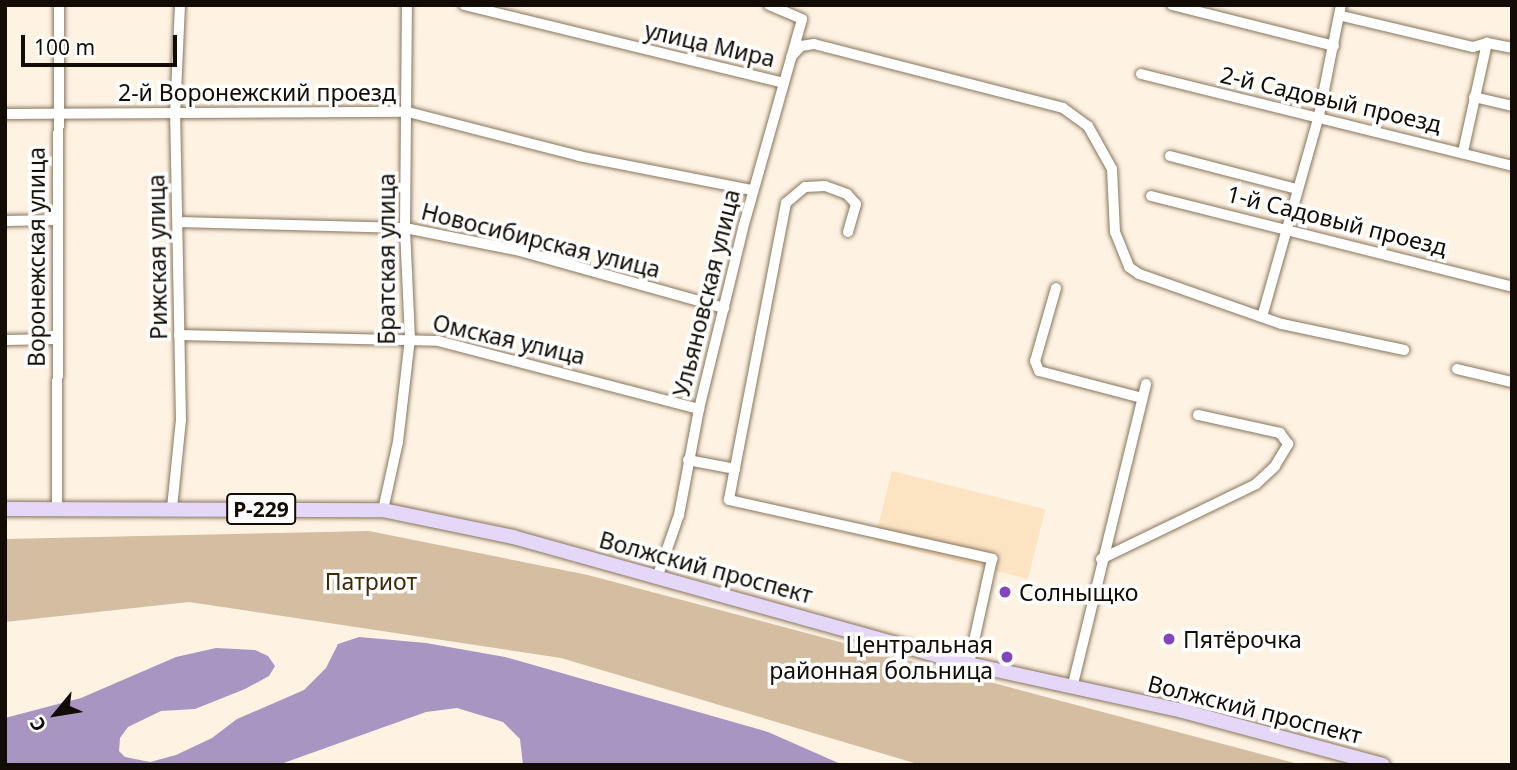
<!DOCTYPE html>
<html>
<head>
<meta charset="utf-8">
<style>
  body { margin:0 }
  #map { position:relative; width:1517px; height:770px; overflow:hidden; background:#fef2e2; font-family:"Noto Sans",sans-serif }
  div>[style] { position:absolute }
  .built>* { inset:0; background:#fce3c2; transform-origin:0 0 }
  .green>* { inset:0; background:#d4bea1 }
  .water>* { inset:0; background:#a995c1 }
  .roads { filter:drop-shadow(0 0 2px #87755d) drop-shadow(0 0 2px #87755d) }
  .minor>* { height:10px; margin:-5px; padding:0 5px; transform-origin:5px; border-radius:5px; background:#fff }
  .major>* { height:14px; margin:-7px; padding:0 7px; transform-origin:7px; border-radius:7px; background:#e5d7f7 }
  .dots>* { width:19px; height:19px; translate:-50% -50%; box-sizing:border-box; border:4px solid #fff; border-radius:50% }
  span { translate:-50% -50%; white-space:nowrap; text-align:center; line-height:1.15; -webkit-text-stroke:7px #fff; paint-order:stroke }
  .shield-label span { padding:2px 5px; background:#fff; border:2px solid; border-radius:5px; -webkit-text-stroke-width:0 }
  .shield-label { font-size:21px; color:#120c04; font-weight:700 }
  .street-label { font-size:23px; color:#120c04 }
  .park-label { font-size:23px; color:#402a06 }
  .poi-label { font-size:23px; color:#120c04 }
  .left { translate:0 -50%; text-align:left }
  .right { translate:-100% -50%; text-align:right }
  .frame { position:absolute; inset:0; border:7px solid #120c04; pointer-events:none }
  .north { position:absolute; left:21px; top:679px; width:70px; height:70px; -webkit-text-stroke:5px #fff; paint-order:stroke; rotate:240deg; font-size:19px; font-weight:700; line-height:28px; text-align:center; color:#120c04 }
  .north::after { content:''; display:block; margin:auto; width:24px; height:32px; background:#120c04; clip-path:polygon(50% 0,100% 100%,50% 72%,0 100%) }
  .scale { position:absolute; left:21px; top:35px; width:156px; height:32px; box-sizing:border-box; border:4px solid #120c04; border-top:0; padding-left:9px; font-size:21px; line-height:24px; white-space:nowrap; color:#120c04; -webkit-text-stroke:5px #fff; paint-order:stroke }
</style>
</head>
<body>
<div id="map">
  <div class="built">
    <div style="left:892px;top:471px;width:158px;height:72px;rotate:14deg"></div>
  </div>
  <div class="green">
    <div style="clip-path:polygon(369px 531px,588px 575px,1302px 765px,921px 765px,561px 658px,189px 602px,5px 622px,5px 539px)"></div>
  </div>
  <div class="water">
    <div style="clip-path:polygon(359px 637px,426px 643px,505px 657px,768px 732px,843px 765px,523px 765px,520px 739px,503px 722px,457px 708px,426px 712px,278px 765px,5px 765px,5px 718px,81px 698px,176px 657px,216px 648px,255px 650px,268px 656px,275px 666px,269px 676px,245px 689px,195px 709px,161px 711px,128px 727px,120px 738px,119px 751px,125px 757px,150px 762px,176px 755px,212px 738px,237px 719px,304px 690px,326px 668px,338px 644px)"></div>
  </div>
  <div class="roads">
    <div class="minor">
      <div style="left:464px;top:5px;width:329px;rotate:13.7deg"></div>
      <div style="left:1172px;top:5px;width:167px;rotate:14.2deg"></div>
      <div style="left:1342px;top:16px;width:135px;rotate:13.3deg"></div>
      <div style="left:1473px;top:47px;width:15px;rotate:-16deg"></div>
      <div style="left:1487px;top:43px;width:25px;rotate:11deg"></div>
      <div style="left:791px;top:57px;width:15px;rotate:-48deg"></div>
      <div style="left:801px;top:46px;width:13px;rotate:-9deg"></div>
      <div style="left:814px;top:44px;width:257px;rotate:14.4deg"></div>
      <div style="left:1063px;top:108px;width:31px;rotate:36deg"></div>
      <div style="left:1088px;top:126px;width:49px;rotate:60.8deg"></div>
      <div style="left:1112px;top:169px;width:63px;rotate:87.3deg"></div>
      <div style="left:1115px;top:232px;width:38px;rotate:68deg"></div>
      <div style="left:1129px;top:267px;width:12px;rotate:35deg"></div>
      <div style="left:1139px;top:274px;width:151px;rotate:19.3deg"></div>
      <div style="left:1282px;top:324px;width:125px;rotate:12deg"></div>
      <div style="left:1141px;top:74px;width:382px;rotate:13.9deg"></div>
      <div style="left:1474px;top:97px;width:39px;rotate:13deg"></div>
      <div style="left:5px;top:114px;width:403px;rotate:-0.3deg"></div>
      <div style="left:408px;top:112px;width:177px;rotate:14.4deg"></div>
      <div style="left:579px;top:156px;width:177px;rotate:11.1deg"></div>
      <div style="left:1463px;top:152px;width:112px;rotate:-77.6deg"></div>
      <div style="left:1170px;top:156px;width:131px;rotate:14.6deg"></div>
      <div style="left:1151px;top:196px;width:372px;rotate:14.1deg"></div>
      <div style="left:5px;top:221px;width:52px;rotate:-1.1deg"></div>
      <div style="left:178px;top:222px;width:227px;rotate:1.5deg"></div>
      <div style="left:405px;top:228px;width:117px;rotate:11.3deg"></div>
      <div style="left:520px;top:251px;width:212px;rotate:15.6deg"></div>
      <div style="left:848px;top:232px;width:29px;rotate:-74deg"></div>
      <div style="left:856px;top:204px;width:13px;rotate:-132deg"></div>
      <div style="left:847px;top:194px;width:23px;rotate:-160deg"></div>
      <div style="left:825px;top:186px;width:20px;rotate:177deg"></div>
      <div style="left:805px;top:187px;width:25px;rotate:140deg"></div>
      <div style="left:786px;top:203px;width:302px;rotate:100.9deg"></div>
      <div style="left:729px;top:500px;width:270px;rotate:12.6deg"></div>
      <div style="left:992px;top:559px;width:107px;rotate:102.4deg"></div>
      <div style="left:1056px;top:288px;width:76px;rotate:106deg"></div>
      <div style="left:1035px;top:361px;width:11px;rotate:68deg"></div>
      <div style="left:1039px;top:371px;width:106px;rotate:14.7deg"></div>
      <div style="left:1262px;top:317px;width:210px;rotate:-74.2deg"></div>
      <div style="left:1319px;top:115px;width:112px;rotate:-78.7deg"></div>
      <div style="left:179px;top:335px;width:259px;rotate:1.3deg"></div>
      <div style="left:438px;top:341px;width:270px;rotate:14.6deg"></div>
      <div style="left:5px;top:340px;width:52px;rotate:-1.1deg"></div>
      <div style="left:1457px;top:369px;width:57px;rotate:13.3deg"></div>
      <div style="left:688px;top:460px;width:48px;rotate:10.8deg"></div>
      <div style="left:57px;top:508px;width:503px;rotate:-89.77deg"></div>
      <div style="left:172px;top:508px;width:88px;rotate:-84.2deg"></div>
      <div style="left:181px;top:420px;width:305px;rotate:-91.1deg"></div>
      <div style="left:175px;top:115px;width:110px;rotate:-87.4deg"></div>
      <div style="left:383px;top:510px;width:70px;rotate:-77.6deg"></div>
      <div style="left:398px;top:442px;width:104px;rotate:-83.4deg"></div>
      <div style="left:410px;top:339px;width:111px;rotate:-92.6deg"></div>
      <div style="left:405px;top:228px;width:223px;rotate:-89.5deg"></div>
      <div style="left:1101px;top:559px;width:172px;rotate:-25.8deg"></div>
      <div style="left:1256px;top:484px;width:26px;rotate:-43deg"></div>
      <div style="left:1275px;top:466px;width:26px;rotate:-59deg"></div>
      <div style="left:1288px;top:444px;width:14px;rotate:-126deg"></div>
      <div style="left:1280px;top:433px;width:84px;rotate:-167.6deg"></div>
      <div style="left:657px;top:578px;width:67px;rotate:-70.8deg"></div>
      <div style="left:679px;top:515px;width:108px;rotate:-79.3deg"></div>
      <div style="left:699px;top:409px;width:186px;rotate:-76.3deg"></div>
      <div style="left:743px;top:228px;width:217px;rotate:-74.2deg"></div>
      <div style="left:802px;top:19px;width:36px;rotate:-157deg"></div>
      <div style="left:1072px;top:688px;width:313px;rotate:-76.3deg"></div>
    </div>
    <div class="major">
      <div style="left:5px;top:509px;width:378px;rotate:0.2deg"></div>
      <div style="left:383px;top:510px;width:133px;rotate:11.7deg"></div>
      <div style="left:513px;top:537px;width:473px;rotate:15.6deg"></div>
      <div style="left:969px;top:664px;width:219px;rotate:12.4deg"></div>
      <div style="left:1183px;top:711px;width:207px;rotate:15.1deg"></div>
    </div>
  </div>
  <div class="dots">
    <div style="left:1005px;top:592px;background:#8345bb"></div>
    <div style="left:1169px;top:639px;background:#8345bb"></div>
    <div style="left:1007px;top:657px;background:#8345bb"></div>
  </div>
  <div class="shield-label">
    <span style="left:261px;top:509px">Р-229</span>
  </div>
  <div class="street-label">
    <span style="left:710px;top:44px;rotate:13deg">улица Мира</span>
    <span style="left:257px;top:92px">2-й Воронежский проезд</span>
    <span style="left:1331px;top:99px;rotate:13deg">2-й Садовый проезд</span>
    <span style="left:1337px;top:220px;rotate:14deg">1-й Садовый проезд</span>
    <span style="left:541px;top:240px;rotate:14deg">Новосибирская улица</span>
    <span style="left:36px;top:257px;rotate:-90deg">Воронежская улица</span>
    <span style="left:157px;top:257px;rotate:-91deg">Рижская улица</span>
    <span style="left:386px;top:259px;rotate:-90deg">Братская улица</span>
    <span style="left:706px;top:293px;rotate:-76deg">Ульяновская улица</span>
    <span style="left:509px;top:339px;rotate:13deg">Омская улица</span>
    <span style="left:706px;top:567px;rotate:15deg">Волжский проспект</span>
    <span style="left:1255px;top:709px;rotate:14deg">Волжский проспект</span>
  </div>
  <div class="park-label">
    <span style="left:371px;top:581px">Патриот</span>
  </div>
  <div class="poi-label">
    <span class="left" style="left:1019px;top:592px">Солныщко</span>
    <span class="left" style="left:1183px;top:639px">Пятёрочка</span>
    <span class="right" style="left:993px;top:657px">Центральная<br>районная больница</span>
  </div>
  <div class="frame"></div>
  <div class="north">С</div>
  <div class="scale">100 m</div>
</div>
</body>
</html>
